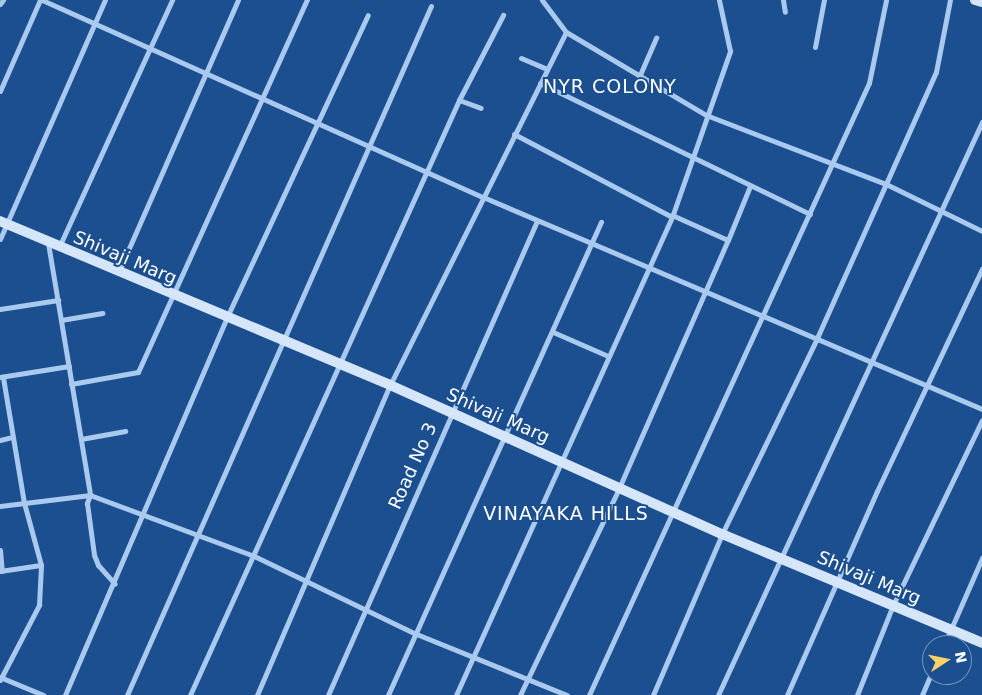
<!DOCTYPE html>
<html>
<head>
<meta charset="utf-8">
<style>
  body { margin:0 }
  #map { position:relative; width:982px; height:695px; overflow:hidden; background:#1b4f8f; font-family:"DejaVu Sans",sans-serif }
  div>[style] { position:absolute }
  .street>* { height:5px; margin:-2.5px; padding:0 2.5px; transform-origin:2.5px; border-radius:2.5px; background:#a9c9ee }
  .secondary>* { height:10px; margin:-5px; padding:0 5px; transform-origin:5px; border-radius:5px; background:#d6e6fa }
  span { translate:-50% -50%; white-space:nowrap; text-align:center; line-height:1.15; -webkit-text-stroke:4px #1b4f8f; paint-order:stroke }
  .street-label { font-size:18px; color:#fff }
  .neighbourhood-label { font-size:19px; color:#fff; letter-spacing:1px }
  .north { position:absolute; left:922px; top:635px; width:50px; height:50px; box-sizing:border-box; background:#1b4f8f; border:1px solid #7695bc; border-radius:50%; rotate:79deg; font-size:14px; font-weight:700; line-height:20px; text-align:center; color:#fff }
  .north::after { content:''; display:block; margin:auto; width:18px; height:22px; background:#ffd166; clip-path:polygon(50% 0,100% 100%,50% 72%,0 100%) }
</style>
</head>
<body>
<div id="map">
  <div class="street">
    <div style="left:42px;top:0;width:483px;rotate:24.1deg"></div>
    <div style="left:483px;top:197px;width:542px;rotate:23.02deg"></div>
    <div style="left:783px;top:0;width:12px;rotate:81deg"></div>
    <div style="left:0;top:4px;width:5px;rotate:-53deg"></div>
    <div style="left:566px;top:32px;width:163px;rotate:30.7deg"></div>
    <div style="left:706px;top:115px;width:193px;rotate:21deg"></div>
    <div style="left:886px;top:184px;width:107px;rotate:26.1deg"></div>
    <div style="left:815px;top:47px;width:48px;rotate:-79.2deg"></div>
    <div style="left:521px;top:58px;width:26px;rotate:23deg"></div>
    <div style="left:639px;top:77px;width:43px;rotate:-66.4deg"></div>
    <div style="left:540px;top:83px;width:300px;rotate:25.9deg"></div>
    <div style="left:0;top:91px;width:99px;rotate:-66.3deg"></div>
    <div style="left:459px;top:100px;width:23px;rotate:20deg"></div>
    <div style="left:514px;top:134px;width:178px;rotate:27.7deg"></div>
    <div style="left:672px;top:215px;width:61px;rotate:24.1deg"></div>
    <div style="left:728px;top:240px;width:58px;rotate:-67.8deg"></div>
    <div style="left:0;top:239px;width:261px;rotate:-66.3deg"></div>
    <div style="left:48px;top:243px;width:255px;rotate:80.5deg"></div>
    <div style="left:90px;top:495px;width:9px;rotate:111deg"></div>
    <div style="left:87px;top:503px;width:52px;rotate:82.3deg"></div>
    <div style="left:94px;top:555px;width:11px;rotate:68deg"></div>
    <div style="left:98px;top:565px;width:25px;rotate:48deg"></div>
    <div style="left:59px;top:247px;width:272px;rotate:-65.4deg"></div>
    <div style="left:119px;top:271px;width:296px;rotate:-66.3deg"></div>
    <div style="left:0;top:309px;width:59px;rotate:-8.8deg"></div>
    <div style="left:61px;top:320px;width:42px;rotate:-9.7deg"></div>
    <div style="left:553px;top:332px;width:60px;rotate:23.6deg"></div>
    <div style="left:0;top:377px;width:70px;rotate:-9.1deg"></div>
    <div style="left:71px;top:384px;width:68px;rotate:-10.2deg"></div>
    <div style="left:138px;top:372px;width:409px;rotate:-65.6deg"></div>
    <div style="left:81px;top:439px;width:45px;rotate:-10.3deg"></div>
    <div style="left:0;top:440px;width:12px;rotate:-14deg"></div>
    <div style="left:0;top:506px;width:91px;rotate:-7deg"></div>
    <div style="left:90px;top:495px;width:175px;rotate:20.4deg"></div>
    <div style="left:254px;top:556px;width:178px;rotate:25.7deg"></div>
    <div style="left:414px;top:633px;width:165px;rotate:22.1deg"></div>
    <div style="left:0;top:550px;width:21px;rotate:85deg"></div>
    <div style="left:0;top:571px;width:41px;rotate:-8.3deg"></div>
    <div style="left:41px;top:565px;width:64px;rotate:-105.3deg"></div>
    <div style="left:24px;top:503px;width:128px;rotate:-99.5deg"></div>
    <div style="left:944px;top:645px;width:95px;rotate:-66.4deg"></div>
    <div style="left:0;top:677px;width:47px;rotate:22.7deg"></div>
    <div style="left:0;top:680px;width:85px;rotate:-62.5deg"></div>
    <div style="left:39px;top:605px;width:40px;rotate:-87.1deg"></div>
    <div style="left:65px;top:695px;width:411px;rotate:-66.8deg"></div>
    <div style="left:227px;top:317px;width:333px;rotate:-65deg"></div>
    <div style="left:127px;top:695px;width:753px;rotate:-66.19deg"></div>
    <div style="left:190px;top:695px;width:653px;rotate:-65.67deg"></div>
    <div style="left:459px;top:100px;width:96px;rotate:-62.6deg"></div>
    <div style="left:257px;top:695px;width:337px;rotate:-66.8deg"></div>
    <div style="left:390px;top:385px;width:394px;rotate:-63.5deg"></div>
    <div style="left:566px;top:32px;width:40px;rotate:-127deg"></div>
    <div style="left:328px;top:695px;width:518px;rotate:-66.21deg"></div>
    <div style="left:388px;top:695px;width:519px;rotate:-65.76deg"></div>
    <div style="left:456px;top:695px;width:525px;rotate:-65.68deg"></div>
    <div style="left:672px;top:217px;width:176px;rotate:-70.7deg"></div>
    <div style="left:730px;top:51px;width:52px;rotate:-102.2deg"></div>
    <div style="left:520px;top:695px;width:229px;rotate:-64.4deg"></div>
    <div style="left:619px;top:488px;width:271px;rotate:-66.3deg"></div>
    <div style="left:589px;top:695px;width:673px;rotate:-65.42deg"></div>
    <div style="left:869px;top:83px;width:85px;rotate:-78.4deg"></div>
    <div style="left:653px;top:695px;width:175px;rotate:-66.8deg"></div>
    <div style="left:722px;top:534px;width:218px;rotate:-64.1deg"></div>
    <div style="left:817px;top:338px;width:291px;rotate:-65.9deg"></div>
    <div style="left:936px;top:72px;width:73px;rotate:-79deg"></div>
    <div style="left:718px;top:695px;width:631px;rotate:-65.26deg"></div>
    <div style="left:787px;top:695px;width:223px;rotate:-66.2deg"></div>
    <div style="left:877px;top:491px;width:246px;rotate:-64.7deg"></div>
    <div style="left:857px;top:695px;width:97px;rotate:-68.2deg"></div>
    <div style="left:893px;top:605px;width:205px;rotate:-64.3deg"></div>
    <div style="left:922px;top:695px;width:25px;rotate:-67deg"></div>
  </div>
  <div class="secondary">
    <div style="left:975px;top:0;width:7px;rotate:16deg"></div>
    <div style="left:0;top:221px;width:423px;rotate:22.8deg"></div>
    <div style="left:390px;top:385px;width:364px;rotate:24.2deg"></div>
    <div style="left:722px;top:534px;width:282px;rotate:22.7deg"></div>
  </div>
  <div class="street-label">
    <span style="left:125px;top:258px;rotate:23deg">Shivaji Marg</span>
    <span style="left:498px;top:416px;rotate:24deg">Shivaji Marg</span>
    <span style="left:413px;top:466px;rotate:-66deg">Road No 3</span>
    <span style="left:869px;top:578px;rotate:23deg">Shivaji Marg</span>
  </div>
  <div class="neighbourhood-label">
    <span style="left:610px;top:87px">NYR COLONY</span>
    <span style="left:566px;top:514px">VINAYAKA HILLS</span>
  </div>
  <div class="north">N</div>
</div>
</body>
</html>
